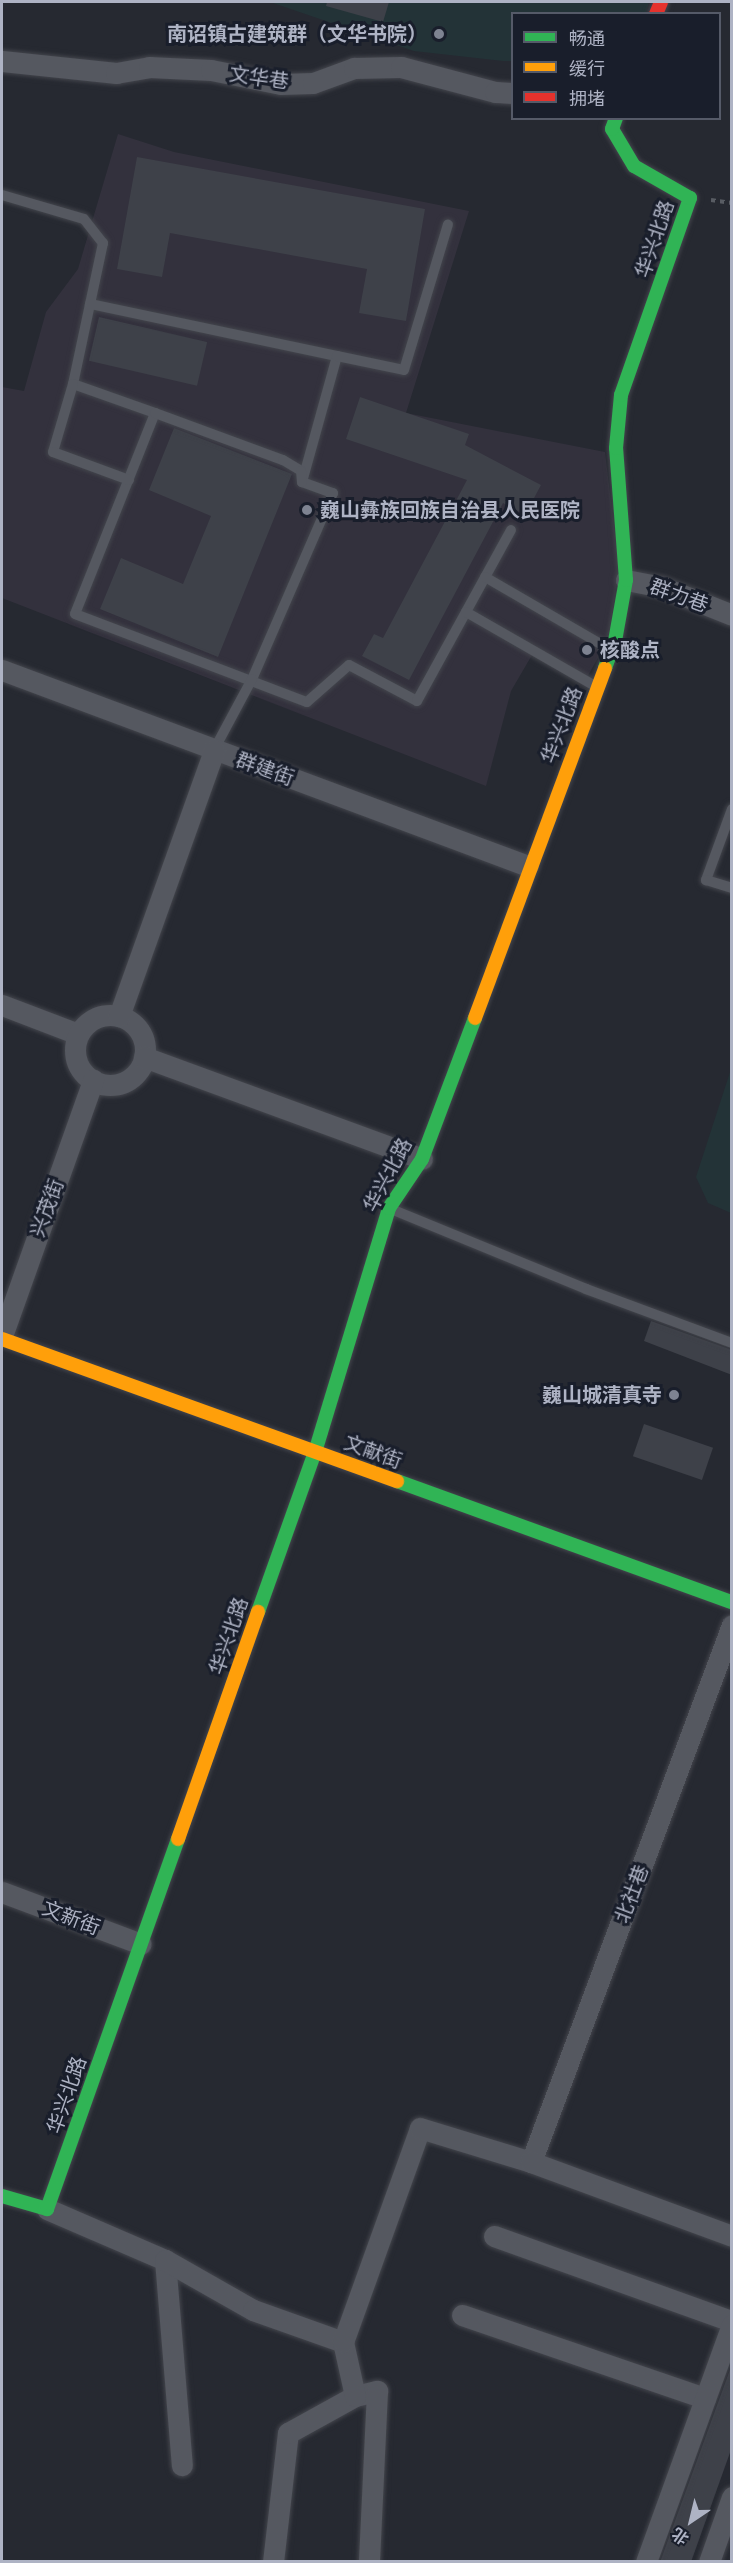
<!DOCTYPE html>
<html>
<head>
<meta charset="utf-8">
<style>
  body { margin:0 }
  #map { position:relative; width:733px; height:2563px; overflow:hidden; background:#262931; font-family:Cabin,"Noto Sans SC",sans-serif }
  div>[style] { position:absolute }
  .medical>* { inset:0; background:#33313d }
  .green>* { inset:0; background:#233337 }
  .building>* { inset:0; background:#3e4149; transform-origin:0 0 }
  .path>* { height:4px; margin-top:-2px; transform-origin:0; background:repeating-linear-gradient(90deg,#585c63 0 4.5px,transparent 0 9px) }
  .roads { filter:drop-shadow(0 0 2px #43454c) drop-shadow(0 0 2px #43454c) }
  .lane>* { height:10px; margin:-5px; padding:0 5px; transform-origin:5px; border-radius:5px; background:#555860 }
  .street>* { height:21px; margin:-10.5px; padding:0 10.5px; transform-origin:10.5px; border-radius:10.5px; background:#555860 }
  .street>.ring { margin:-10.5px; padding:0; box-sizing:content-box; background:none; border:21px solid #555860; border-radius:50% }
  .fast>* { height:14px; margin:-7px; padding:0 7px; transform-origin:7px; border-radius:7px; background:#30b455 }
  .slow>* { height:14px; margin:-7px; padding:0 7px; transform-origin:7px; border-radius:7px; background:#ff9f0a }
  .jam>* { height:14px; margin:-7px; padding:0 7px; transform-origin:7px; border-radius:7px; background:#e5322d }
  .dots>* { width:16px; height:16px; translate:-50% -50%; box-sizing:border-box; border:3px solid #191e2b; border-radius:50% }
  span { translate:-50% -50%; white-space:nowrap; text-align:center; line-height:1.15; -webkit-text-stroke:6px #191e2b; paint-order:stroke }
  .poi-label { font-size:20px; color:#aeb3c4; font-weight:700 }
  .right { translate:-100% -50%; text-align:right }
  .left { translate:0 -50%; text-align:left }
  .street-label { font-size:20px; color:#aeb3c4 }
  .frame { position:absolute; inset:0; border:3px solid #aeb3c4; pointer-events:none }
  .legend { position:absolute; left:511px; top:12px; width:210px; height:108px; box-sizing:border-box; background:#191e2b; border:2px solid #555a68; margin:0; padding:8px 10px; list-style:none; font-size:18px; color:#aeb3c4 }
  .legend li { display:flex; align-items:center; gap:12px; height:30px }
  .legend b { width:30px; border:2px solid #555a68 }
  .north { position:absolute; left:661px; top:2491px; width:60px; height:60px; -webkit-text-stroke:4px #191e2b; paint-order:stroke; rotate:215deg; font-size:16px; font-weight:700; line-height:24px; text-align:center; color:#aeb3c4 }
  .north::after { content:''; display:block; margin:auto; width:21px; height:27px; background:#aeb3c4; clip-path:polygon(50% 0,100% 100%,50% 72%,0 100%) }
</style>
</head>
<body>
<div id="map">
  <div class="medical">
    <div style="clip-path:polygon(118px 134px,174px 152px,469px 211px,406px 413px,605px 452px,619px 568px,608px 640px,585px 681px,532px 655px,511px 691px,486px 786px,2px 598px,2px 387px,24px 391px,46px 312px,78px 269px)"></div>
  </div>
  <div class="green">
    <div style="clip-path:polygon(270px 2px,649px 2px,646px 13px,512px 14px,512px 61px,503px 61px,414px 51px)"></div>
    <div style="clip-path:polygon(731px 1069px,731px 1213px,708px 1203px,696px 1177px)"></div>
  </div>
  <div class="building">
    <div style="clip-path:polygon(327px 2px,389px 2px,383px 22px,326px 6px)"></div>
    <div style="clip-path:polygon(137px 157px,425px 209px,406px 321px,359px 313px,367px 269px,170px 233px,162px 277px,117px 269px)"></div>
    <div style="left:99px;top:317px;width:111px;height:45px;rotate:13deg"></div>
    <div style="clip-path:polygon(360px 397px,469px 434px,465px 445px,541px 485px,525px 515px,503px 503px,409px 680px,362px 656px,374px 634px,383px 638px,467px 480px,346px 439px)"></div>
    <div style="clip-path:polygon(174px 428px,292px 474px,218px 657px,100px 609px,121px 558px,183px 584px,211px 516px,149px 490px)"></div>
    <div style="clip-path:polygon(651px 1321px,732px 1350px,732px 1375px,644px 1341px)"></div>
    <div style="left:644px;top:1424px;width:73px;height:34px;rotate:19deg"></div>
    <div style="clip-path:polygon(732px 2364px,732px 2447px,691px 2562px,660px 2562px)"></div>
  </div>
  <div class="path">
    <div style="left:711px;top:200px;width:21px;rotate:8deg"></div>
  </div>
  <div class="roads">
    <div class="lane">
      <div style="left:2px;top:195px;width:85px;rotate:16.3deg"></div>
      <div style="left:84px;top:219px;width:31px;rotate:52deg"></div>
      <div style="left:103px;top:243px;width:144px;rotate:102deg"></div>
      <div style="left:73px;top:384px;width:87px;rotate:19.5deg"></div>
      <div style="left:155px;top:413px;width:216px;rotate:111.7deg"></div>
      <div style="left:75px;top:614px;width:248px;rotate:20.8deg"></div>
      <div style="left:307px;top:702px;width:56px;rotate:-41.4deg"></div>
      <div style="left:349px;top:665px;width:77px;rotate:27.9deg"></div>
      <div style="left:417px;top:701px;width:195px;rotate:-61.2deg"></div>
      <div style="left:90px;top:304px;width:252px;rotate:11.9deg"></div>
      <div style="left:337px;top:356px;width:131px;rotate:105.5deg"></div>
      <div style="left:302px;top:482px;width:33px;rotate:20deg"></div>
      <div style="left:333px;top:493px;width:203px;rotate:113.5deg"></div>
      <div style="left:252px;top:679px;width:81px;rotate:118.2deg"></div>
      <div style="left:337px;top:356px;width:68px;rotate:11.8deg"></div>
      <div style="left:404px;top:370px;width:152px;rotate:-73.2deg"></div>
      <div style="left:73px;top:384px;width:71px;rotate:106.4deg"></div>
      <div style="left:53px;top:452px;width:81px;rotate:20.2deg"></div>
      <div style="left:155px;top:413px;width:136px;rotate:20.2deg"></div>
      <div style="left:283px;top:460px;width:21px;rotate:31deg"></div>
      <div style="left:301px;top:471px;width:11px;rotate:85deg"></div>
      <div style="left:485px;top:577px;width:146px;rotate:30.1deg"></div>
      <div style="left:466px;top:612px;width:151px;rotate:29.8deg"></div>
      <div style="left:732px;top:809px;width:76px;rotate:110.1deg"></div>
      <div style="left:706px;top:880px;width:27px;rotate:17deg"></div>
      <div style="left:391px;top:1209px;width:211px;rotate:22.3deg"></div>
      <div style="left:586px;top:1289px;width:156px;rotate:20.3deg"></div>
    </div>
    <div class="street">
      <div style="left:2px;top:61px;width:115px;rotate:6deg"></div>
      <div style="left:116px;top:73px;width:34px;rotate:-10deg"></div>
      <div style="left:149px;top:67px;width:62px;rotate:2.8deg"></div>
      <div style="left:211px;top:70px;width:71px;rotate:11.3deg"></div>
      <div style="left:281px;top:84px;width:32px;rotate:-2deg"></div>
      <div style="left:313px;top:83px;width:44px;rotate:-20.1deg"></div>
      <div style="left:354px;top:68px;width:47px;rotate:-1.2deg"></div>
      <div style="left:401px;top:67px;width:97px;rotate:14.9deg"></div>
      <div style="left:495px;top:92px;width:17px;rotate:3deg"></div>
      <div style="left:626px;top:580px;width:37px;rotate:11deg"></div>
      <div style="left:662px;top:587px;width:75px;rotate:21.8deg"></div>
      <div style="left:2px;top:670px;width:561px;rotate:20.44deg"></div>
      <div style="left:2px;top:1005px;width:81px;rotate:20.9deg"></div>
      <div class="ring" style="left:75px;top:1015px;width:49px;height:49px"></div>
      <div style="left:119px;top:1016px;width:282px;rotate:-70.3deg"></div>
      <div style="left:144px;top:1057px;width:296px;rotate:20.1deg"></div>
      <div style="left:2px;top:1336px;width:272px;rotate:-70.4deg"></div>
      <div style="left:2px;top:1892px;width:148px;rotate:20.5deg"></div>
      <div style="left:531px;top:2162px;width:573px;rotate:-69.48deg"></div>
      <div style="left:47px;top:2209px;width:129px;rotate:23.4deg"></div>
      <div style="left:165px;top:2260px;width:206px;rotate:85.3deg"></div>
      <div style="left:494px;top:2236px;width:253px;rotate:19.7deg"></div>
      <div style="left:165px;top:2260px;width:101px;rotate:29.6deg"></div>
      <div style="left:253px;top:2310px;width:96px;rotate:19.6deg"></div>
      <div style="left:462px;top:2315px;width:257px;rotate:18.9deg"></div>
      <div style="left:355px;top:2396px;width:23px;rotate:-13deg"></div>
      <div style="left:377px;top:2391px;width:171px;rotate:92.7deg"></div>
      <div style="left:273px;top:2562px;width:130px;rotate:-83.4deg"></div>
      <div style="left:288px;top:2433px;width:77px;rotate:-28.9deg"></div>
      <div style="left:355px;top:2396px;width:55px;rotate:-102.5deg"></div>
      <div style="left:343px;top:2342px;width:227px;rotate:-70.2deg"></div>
      <div style="left:420px;top:2128px;width:116px;rotate:17deg"></div>
      <div style="left:531px;top:2162px;width:214px;rotate:20.2deg"></div>
      <div style="left:646px;top:2562px;width:252px;rotate:-70.1deg"></div>
      <div style="left:709px;top:2562px;width:69px;rotate:-70.5deg"></div>
    </div>
    <div class="fast">
      <div style="left:605px;top:668px;width:29px;rotate:-70deg"></div>
      <div style="left:615px;top:641px;width:62px;rotate:-79.8deg"></div>
      <div style="left:626px;top:580px;width:132px;rotate:-94.3deg"></div>
      <div style="left:616px;top:448px;width:53px;rotate:-84.6deg"></div>
      <div style="left:621px;top:395px;width:209px;rotate:-70.7deg"></div>
      <div style="left:690px;top:198px;width:64px;rotate:-150.3deg"></div>
      <div style="left:634px;top:166px;width:43px;rotate:-120.7deg"></div>
      <div style="left:612px;top:129px;width:12px;rotate:-70deg"></div>
      <div style="left:397px;top:1481px;width:356px;rotate:19.9deg"></div>
      <div style="left:258px;top:1612px;width:170px;rotate:-70.4deg"></div>
      <div style="left:315px;top:1452px;width:255px;rotate:-73.1deg"></div>
      <div style="left:389px;top:1208px;width:59px;rotate:-56deg"></div>
      <div style="left:422px;top:1159px;width:151px;rotate:-69.4deg"></div>
      <div style="left:2px;top:2196px;width:47px;rotate:16.1deg"></div>
      <div style="left:47px;top:2209px;width:393px;rotate:-70.5deg"></div>
    </div>
    <div class="slow">
      <div style="left:475px;top:1018px;width:373px;rotate:-69.6deg"></div>
      <div style="left:2px;top:1339px;width:420px;rotate:19.8deg"></div>
      <div style="left:178px;top:1839px;width:241px;rotate:-70.6deg"></div>
    </div>
    <div class="jam">
      <div style="left:656px;top:14px;width:13px;rotate:-67deg"></div>
    </div>
  </div>
  <div class="dots">
    <div style="left:439px;top:34px;background:#7e8391"></div>
    <div style="left:307px;top:510px;background:#7e8391"></div>
    <div style="left:587px;top:650px;background:#7e8391"></div>
    <div style="left:674px;top:1395px;background:#7e8391"></div>
  </div>
  <div class="poi-label">
    <span class="right" style="left:427px;top:34px">南诏镇古建筑群（文华书院）</span>
    <span class="left" style="left:320px;top:510px">巍山彝族回族自治县人民医院</span>
    <span class="left" style="left:600px;top:650px">核酸点</span>
    <span class="right" style="left:662px;top:1395px">巍山城清真寺</span>
  </div>
  <div class="street-label">
    <span style="left:259px;top:78px;rotate:8deg">文华巷</span>
    <span style="left:655px;top:239px;rotate:-71deg">华兴北路</span>
    <span style="left:679px;top:596px;rotate:20deg">群力巷</span>
    <span style="left:562px;top:725px;rotate:-69deg">华兴北路</span>
    <span style="left:265px;top:769px;rotate:20deg">群建街</span>
    <span style="left:388px;top:1175px;rotate:-62deg">华兴北路</span>
    <span style="left:47px;top:1208px;rotate:-70deg">兴茂街</span>
    <span style="left:373px;top:1452px;rotate:20deg">文献街</span>
    <span style="left:229px;top:1636px;rotate:-71deg">华兴北路</span>
    <span style="left:632px;top:1894px;rotate:-69deg">北社巷</span>
    <span style="left:71px;top:1918px;rotate:21deg">文新街</span>
    <span style="left:67px;top:2095px;rotate:-71deg">华兴北路</span>
  </div>
  <div class="frame"></div>
  <ul class="legend">
  <li><b style="height:8px;background:#30b455"></b>畅通</li>
  <li><b style="height:8px;background:#ff9f0a"></b>缓行</li>
  <li><b style="height:8px;background:#e5322d"></b>拥堵</li>
  </ul>
  <div class="north">北</div>
</div>
</body>
</html>
